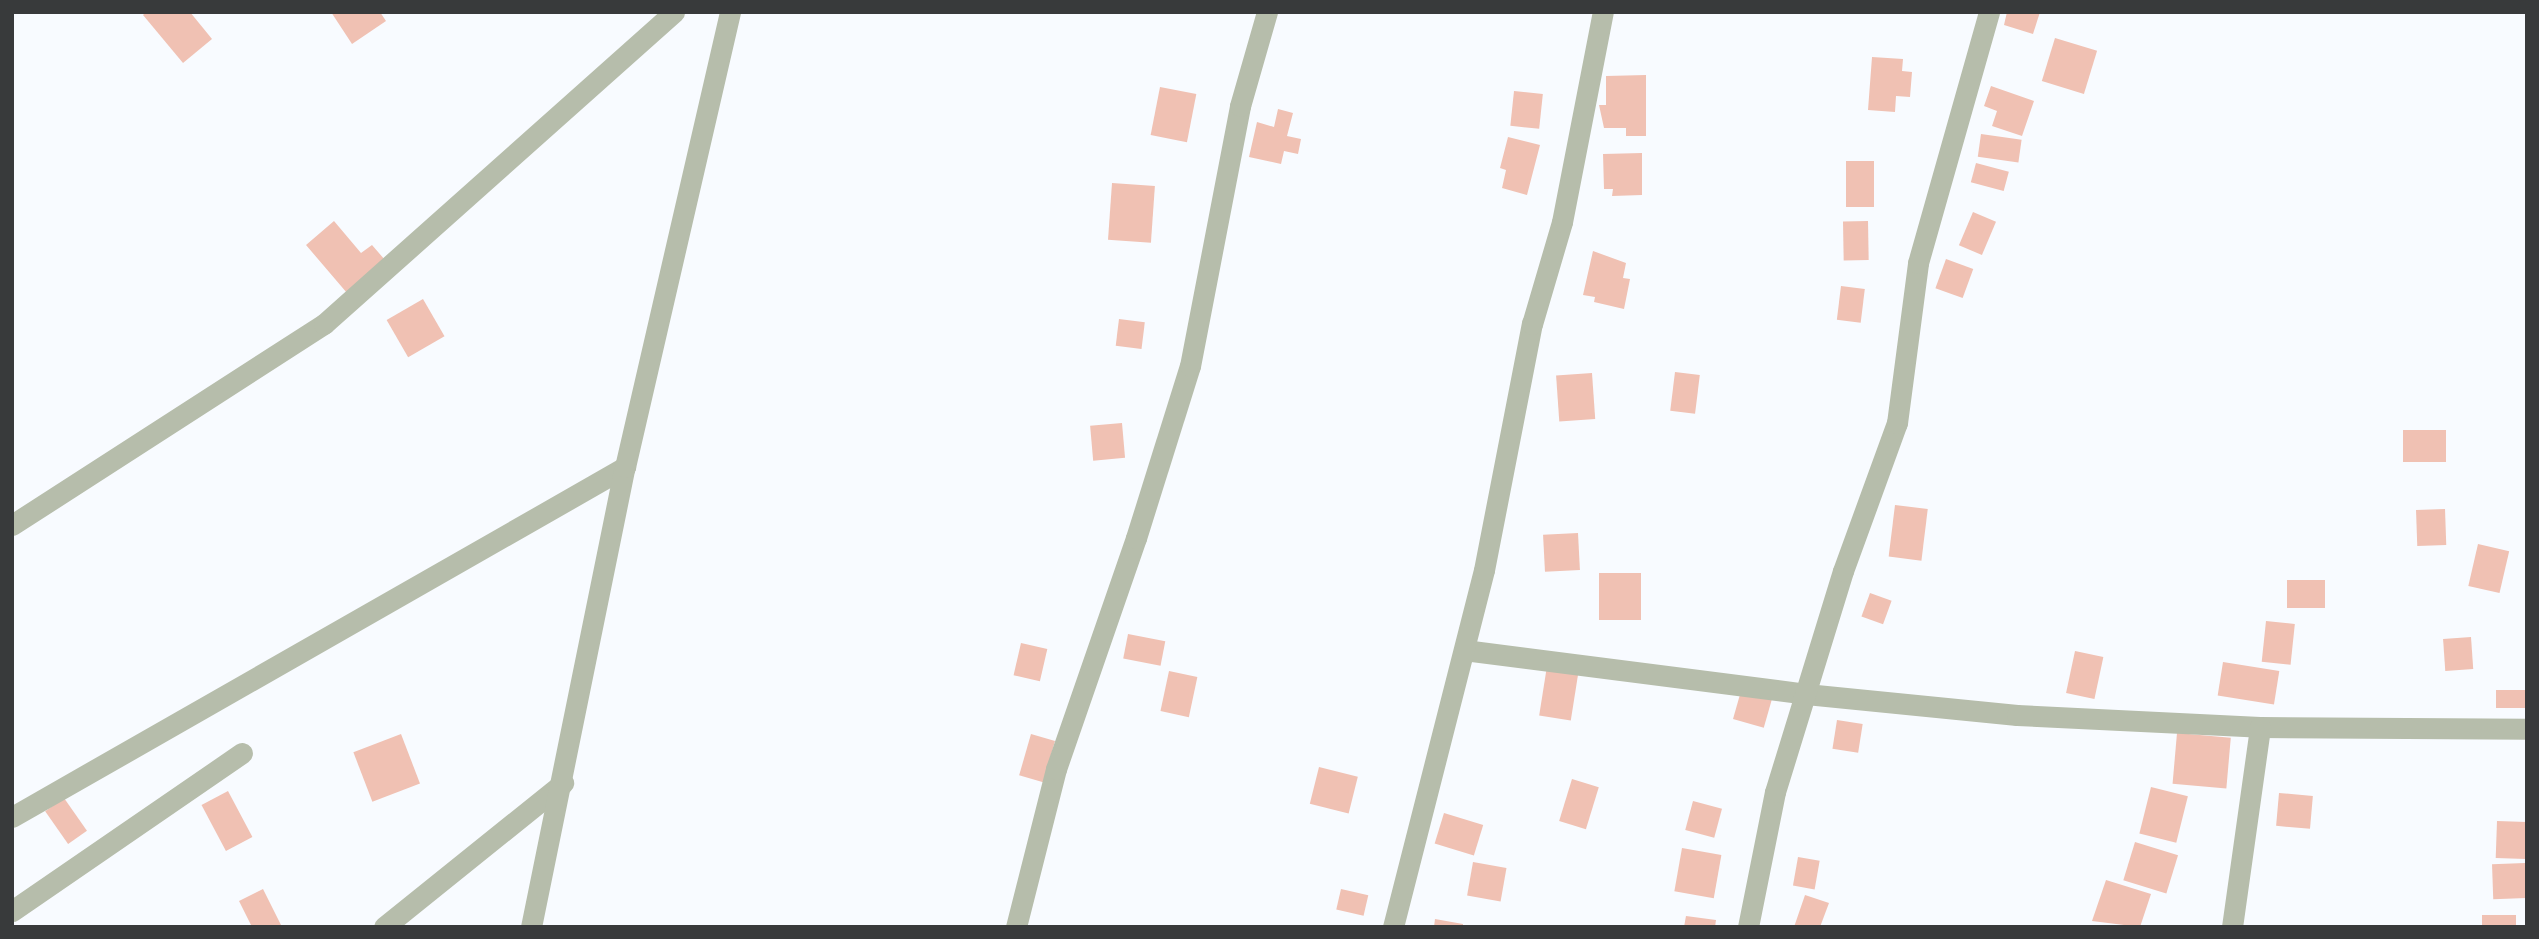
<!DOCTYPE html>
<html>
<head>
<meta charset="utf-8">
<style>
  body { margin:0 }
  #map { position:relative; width:2539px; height:939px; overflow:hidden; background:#f8fbff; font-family:Manrope,sans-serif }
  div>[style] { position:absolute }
  .building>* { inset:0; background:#f0c1b3; transform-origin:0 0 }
  .minor>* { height:21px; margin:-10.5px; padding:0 10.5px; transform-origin:10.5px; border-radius:10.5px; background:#b6bdab }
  span { translate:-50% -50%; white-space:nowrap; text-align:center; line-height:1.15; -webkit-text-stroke:7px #f8fbff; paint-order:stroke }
  .frame { position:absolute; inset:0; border:14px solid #383a3b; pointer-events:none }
</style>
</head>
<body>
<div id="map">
  <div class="building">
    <div style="clip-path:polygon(146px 12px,190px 12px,212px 39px,183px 63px,143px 15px)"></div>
    <div style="clip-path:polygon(331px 12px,380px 12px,386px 21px,352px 44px)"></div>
    <div style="clip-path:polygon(2007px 12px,2040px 12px,2033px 34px,2004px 25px)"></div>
    <div style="left:2055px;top:38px;width:44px;height:45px;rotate:17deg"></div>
    <div style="clip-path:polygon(1872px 57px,1903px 59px,1902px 71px,1912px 72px,1910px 97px,1896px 96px,1895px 112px,1868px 110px)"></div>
    <div style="clip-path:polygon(1646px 75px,1646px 136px,1626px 136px,1626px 128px,1604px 128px,1599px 105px,1606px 105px,1606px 76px)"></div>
    <div style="clip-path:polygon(1991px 86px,2034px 101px,2022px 136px,1992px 126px,1997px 111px,1984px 106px)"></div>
    <div style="left:1160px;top:87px;width:37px;height:49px;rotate:11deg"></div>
    <div style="left:1514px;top:91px;width:29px;height:35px;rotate:6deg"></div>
    <div style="clip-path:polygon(1278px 109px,1293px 113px,1287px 136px,1301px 139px,1298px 154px,1284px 151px,1281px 164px,1249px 157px,1257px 122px,1274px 127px)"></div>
    <div style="left:1981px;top:134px;width:41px;height:23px;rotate:8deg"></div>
    <div style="clip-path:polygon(1508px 137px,1540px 145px,1527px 195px,1502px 188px,1506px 170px,1500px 168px)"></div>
    <div style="clip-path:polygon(1642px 153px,1642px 195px,1612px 196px,1613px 189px,1604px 189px,1603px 154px)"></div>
    <div style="left:1846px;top:161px;width:28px;height:46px"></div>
    <div style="left:1976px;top:163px;width:34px;height:20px;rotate:15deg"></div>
    <div style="left:1112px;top:183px;width:43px;height:57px;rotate:4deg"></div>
    <div style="left:1973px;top:212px;width:25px;height:36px;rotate:23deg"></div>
    <div style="clip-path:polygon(334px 221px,361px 253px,372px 245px,385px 260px,347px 293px,306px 245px)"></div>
    <div style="left:1868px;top:221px;width:39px;height:25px;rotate:89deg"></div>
    <div style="clip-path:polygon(1593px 251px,1626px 263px,1623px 278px,1630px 279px,1624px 309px,1594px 302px,1595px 297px,1583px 295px)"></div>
    <div style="left:1946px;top:259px;width:29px;height:31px;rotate:20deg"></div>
    <div style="left:1841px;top:286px;width:24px;height:34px;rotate:7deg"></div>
    <div style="left:423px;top:299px;width:43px;height:42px;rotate:60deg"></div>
    <div style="left:1119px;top:319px;width:26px;height:27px;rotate:7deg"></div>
    <div style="left:1675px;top:372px;width:25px;height:39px;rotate:7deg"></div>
    <div style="left:1592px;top:373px;width:46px;height:36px;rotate:86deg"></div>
    <div style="left:1122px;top:423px;width:35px;height:32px;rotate:85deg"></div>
    <div style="left:2403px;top:430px;width:43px;height:32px"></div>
    <div style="left:1895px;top:505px;width:33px;height:52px;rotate:7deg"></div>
    <div style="left:2445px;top:509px;width:36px;height:29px;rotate:88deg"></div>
    <div style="left:1578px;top:533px;width:37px;height:35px;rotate:87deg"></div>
    <div style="left:2478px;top:544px;width:32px;height:43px;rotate:13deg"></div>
    <div style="left:1641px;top:573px;width:47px;height:42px;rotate:90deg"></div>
    <div style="left:2287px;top:580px;width:38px;height:28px"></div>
    <div style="left:1870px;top:593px;width:23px;height:25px;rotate:20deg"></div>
    <div style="left:2266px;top:621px;width:29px;height:41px;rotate:6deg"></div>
    <div style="left:1128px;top:634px;width:38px;height:25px;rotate:11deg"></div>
    <div style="left:2471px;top:637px;width:32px;height:28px;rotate:86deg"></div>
    <div style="left:1021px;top:643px;width:27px;height:33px;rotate:13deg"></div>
    <div style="left:2075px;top:651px;width:29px;height:43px;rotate:12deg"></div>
    <div style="left:2223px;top:662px;width:57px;height:34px;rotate:9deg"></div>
    <div style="left:1547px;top:666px;width:32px;height:50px;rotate:9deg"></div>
    <div style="left:1169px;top:671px;width:29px;height:41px;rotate:12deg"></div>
    <div style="left:2527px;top:690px;width:18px;height:31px;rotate:90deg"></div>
    <div style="left:1741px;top:691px;width:32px;height:29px;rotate:16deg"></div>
    <div style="left:1837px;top:720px;width:26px;height:29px;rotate:9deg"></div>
    <div style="left:2177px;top:733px;width:54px;height:51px;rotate:5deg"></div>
    <div style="left:401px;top:734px;width:53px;height:51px;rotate:69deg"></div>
    <div style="left:1031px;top:734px;width:25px;height:43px;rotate:16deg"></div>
    <div style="left:1319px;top:767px;width:40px;height:38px;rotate:14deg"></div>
    <div style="left:1572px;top:779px;width:28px;height:44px;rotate:17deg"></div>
    <div style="left:2151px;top:787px;width:38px;height:48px;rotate:14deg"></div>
    <div style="left:228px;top:791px;width:52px;height:30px;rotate:62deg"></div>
    <div style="left:2279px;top:793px;width:34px;height:33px;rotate:5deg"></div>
    <div style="left:64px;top:798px;width:40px;height:23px;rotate:55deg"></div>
    <div style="left:1693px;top:801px;width:30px;height:30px;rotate:15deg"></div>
    <div style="left:1444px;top:813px;width:41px;height:32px;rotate:17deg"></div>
    <div style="left:2497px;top:821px;width:30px;height:37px;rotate:2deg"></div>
    <div style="left:2135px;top:842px;width:45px;height:40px;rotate:17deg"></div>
    <div style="left:1682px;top:848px;width:40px;height:44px;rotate:10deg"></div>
    <div style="left:1798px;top:857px;width:22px;height:29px;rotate:10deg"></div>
    <div style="left:1473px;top:862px;width:34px;height:34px;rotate:10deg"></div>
    <div style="left:2525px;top:863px;width:35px;height:33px;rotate:88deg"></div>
    <div style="clip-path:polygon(2106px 880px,2151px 894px,2140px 927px,2092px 921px)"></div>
    <div style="clip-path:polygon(263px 889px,282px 927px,252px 927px,239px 901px)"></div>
    <div style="left:1341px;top:889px;width:28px;height:21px;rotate:13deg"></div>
    <div style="clip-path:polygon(1805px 895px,1829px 903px,1820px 927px,1794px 927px)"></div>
    <div style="left:2482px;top:915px;width:34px;height:12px"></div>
    <div style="clip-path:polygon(1686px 916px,1716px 920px,1715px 927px,1684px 927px)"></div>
    <div style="clip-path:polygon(1435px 919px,1463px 924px,1463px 927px,1434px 927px)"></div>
  </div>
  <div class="minor">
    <div style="left:12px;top:525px;width:371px;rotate:-32.8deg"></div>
    <div style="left:324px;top:324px;width:469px;rotate:-41.7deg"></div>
    <div style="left:1464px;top:650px;width:345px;rotate:7.3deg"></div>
    <div style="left:1806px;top:694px;width:212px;rotate:5.7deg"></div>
    <div style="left:2017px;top:715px;width:243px;rotate:2.8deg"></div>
    <div style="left:2260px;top:727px;width:267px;rotate:0.4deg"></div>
    <div style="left:12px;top:817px;width:706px;rotate:-29.72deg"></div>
    <div style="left:12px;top:911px;width:279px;rotate:-34.5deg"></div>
    <div style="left:384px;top:927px;width:230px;rotate:-38.8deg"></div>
    <div style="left:531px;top:927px;width:470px;rotate:-78.5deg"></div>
    <div style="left:625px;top:467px;width:467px;rotate:-77deg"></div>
    <div style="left:1016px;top:927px;width:163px;rotate:-75.8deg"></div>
    <div style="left:1056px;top:769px;width:244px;rotate:-70.9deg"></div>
    <div style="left:1136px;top:538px;width:180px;rotate:-72.6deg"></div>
    <div style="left:1190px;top:366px;width:265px;rotate:-79.1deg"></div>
    <div style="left:1240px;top:106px;width:98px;rotate:-74deg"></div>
    <div style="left:1393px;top:927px;width:368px;rotate:-75.7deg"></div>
    <div style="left:1484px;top:570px;width:251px;rotate:-79deg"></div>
    <div style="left:1532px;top:324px;width:106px;rotate:-73.6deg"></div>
    <div style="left:1562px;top:222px;width:214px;rotate:-79deg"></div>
    <div style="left:1748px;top:927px;width:138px;rotate:-78.7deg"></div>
    <div style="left:1775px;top:792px;width:231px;rotate:-72.9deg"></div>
    <div style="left:1843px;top:571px;width:158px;rotate:-70deg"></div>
    <div style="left:1897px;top:423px;width:161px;rotate:-82.5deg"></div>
    <div style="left:1918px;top:263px;width:261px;rotate:-74.2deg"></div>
    <div style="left:2232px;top:927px;width:202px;rotate:-82deg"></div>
  </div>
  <div class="frame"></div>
</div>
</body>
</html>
